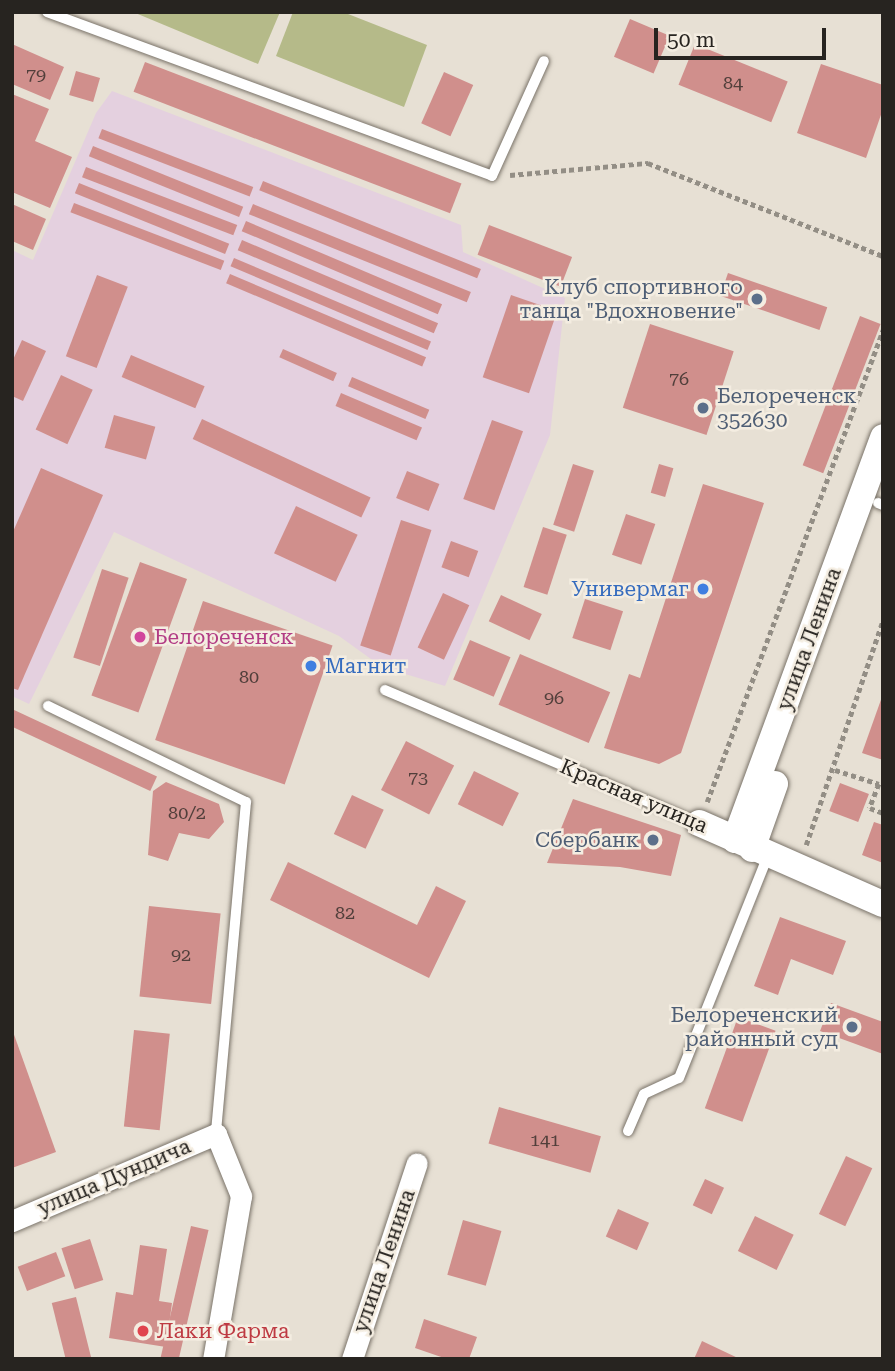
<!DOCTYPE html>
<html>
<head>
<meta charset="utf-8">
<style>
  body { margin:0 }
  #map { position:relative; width:895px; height:1371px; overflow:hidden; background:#e7e0d4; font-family:"Roboto Serif",serif }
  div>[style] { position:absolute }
  .commercial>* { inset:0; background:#e4d0df }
  .green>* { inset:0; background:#b5ba89 }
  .building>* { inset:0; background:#d08f8c; transform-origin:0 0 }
  .path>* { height:4.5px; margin-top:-2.25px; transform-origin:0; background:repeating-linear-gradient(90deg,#938e85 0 5px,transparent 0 8.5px) }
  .roads { filter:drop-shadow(0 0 2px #7a7369) drop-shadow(0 0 2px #7a7369) }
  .service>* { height:10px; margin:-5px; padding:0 5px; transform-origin:5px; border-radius:5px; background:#fff }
  .minor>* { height:21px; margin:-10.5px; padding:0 10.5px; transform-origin:10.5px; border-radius:10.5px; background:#fff }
  .tertiary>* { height:26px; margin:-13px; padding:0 13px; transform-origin:13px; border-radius:13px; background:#fff }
  .dots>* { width:19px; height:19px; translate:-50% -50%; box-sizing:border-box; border:4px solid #f4ede1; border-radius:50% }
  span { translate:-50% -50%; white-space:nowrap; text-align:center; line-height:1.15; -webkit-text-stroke:5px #f4ede1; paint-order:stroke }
  .number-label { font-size:18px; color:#513f3b }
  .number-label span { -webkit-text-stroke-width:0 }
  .service-label { font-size:21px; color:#4e5e75 }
  .right { translate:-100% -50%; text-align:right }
  .left { translate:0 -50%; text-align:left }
  .shop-label { font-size:21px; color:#366cbe }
  .hotel-label { font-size:21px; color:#b23c85 }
  .street-label { font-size:21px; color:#272420 }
  .health-label { font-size:21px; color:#be3a42 }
  .frame { position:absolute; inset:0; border:14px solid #272420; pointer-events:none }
  .scale { position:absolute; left:654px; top:28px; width:172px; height:32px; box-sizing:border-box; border:4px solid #272420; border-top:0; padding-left:9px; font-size:21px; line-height:24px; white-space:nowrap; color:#272420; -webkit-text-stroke:5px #f4ede1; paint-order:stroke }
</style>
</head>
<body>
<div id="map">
  <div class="commercial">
    <div style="clip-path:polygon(112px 91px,461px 225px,463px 252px,565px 298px,550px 435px,445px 686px,382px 667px,339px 636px,114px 532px,29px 704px,12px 696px,12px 250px,33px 260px,96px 113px)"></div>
  </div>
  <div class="green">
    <div style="clip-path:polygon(133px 12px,280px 12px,258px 64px)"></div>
    <div style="clip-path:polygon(293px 12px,343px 12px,427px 45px,404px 107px,276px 56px)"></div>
  </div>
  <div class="building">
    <div style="left:630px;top:19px;width:43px;height:41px;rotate:23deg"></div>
    <div style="clip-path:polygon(12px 44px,64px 67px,50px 100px,12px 84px)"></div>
    <div style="left:695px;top:44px;width:100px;height:44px;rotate:22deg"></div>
    <div style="left:145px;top:62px;width:339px;height:32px;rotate:21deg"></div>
    <div style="clip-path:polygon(821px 64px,883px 85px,883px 109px,866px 158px,797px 133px)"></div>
    <div style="left:76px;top:71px;width:25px;height:25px;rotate:16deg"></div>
    <div style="left:444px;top:72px;width:32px;height:56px;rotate:24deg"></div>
    <div style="clip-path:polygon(12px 94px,49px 109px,35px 141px,72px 157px,50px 208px,12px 192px)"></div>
    <div style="left:102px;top:129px;width:162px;height:10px;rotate:21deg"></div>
    <div style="left:93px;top:146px;width:162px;height:11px;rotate:22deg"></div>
    <div style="left:86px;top:167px;width:162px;height:11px;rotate:21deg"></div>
    <div style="left:263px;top:181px;width:235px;height:10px;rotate:22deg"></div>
    <div style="left:79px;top:183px;width:162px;height:11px;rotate:22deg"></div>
    <div style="left:74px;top:203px;width:161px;height:10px;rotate:21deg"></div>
    <div style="clip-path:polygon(12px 204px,46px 219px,33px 250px,12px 241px)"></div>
    <div style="left:253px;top:204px;width:235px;height:11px;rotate:22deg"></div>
    <div style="left:246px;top:221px;width:213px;height:11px;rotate:23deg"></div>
    <div style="left:489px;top:225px;width:89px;height:32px;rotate:21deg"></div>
    <div style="left:242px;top:240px;width:213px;height:11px;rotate:23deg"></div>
    <div style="left:234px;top:258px;width:214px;height:9px;rotate:23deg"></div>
    <div style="left:728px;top:273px;width:105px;height:24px;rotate:19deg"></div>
    <div style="left:230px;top:274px;width:213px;height:10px;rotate:23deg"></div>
    <div style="left:97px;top:275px;width:33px;height:87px;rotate:21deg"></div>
    <div style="left:511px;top:295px;width:49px;height:87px;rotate:19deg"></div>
    <div style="left:860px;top:316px;width:22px;height:160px;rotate:21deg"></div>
    <div style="left:650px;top:324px;width:88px;height:88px;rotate:18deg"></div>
    <div style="clip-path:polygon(22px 340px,46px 351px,23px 401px,12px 396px,12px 362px)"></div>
    <div style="left:283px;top:349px;width:59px;height:9px;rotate:24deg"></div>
    <div style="left:131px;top:355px;width:80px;height:24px;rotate:23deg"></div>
    <div style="left:61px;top:375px;width:35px;height:60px;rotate:25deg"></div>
    <div style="left:352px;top:377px;width:84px;height:10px;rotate:23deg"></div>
    <div style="left:341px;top:393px;width:88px;height:14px;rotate:23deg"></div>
    <div style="left:114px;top:415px;width:43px;height:34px;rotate:16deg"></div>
    <div style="left:202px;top:419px;width:186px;height:22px;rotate:25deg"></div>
    <div style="left:492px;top:420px;width:33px;height:84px;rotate:20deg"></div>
    <div style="left:573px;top:464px;width:22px;height:64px;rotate:18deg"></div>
    <div style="left:659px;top:464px;width:15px;height:30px;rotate:16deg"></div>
    <div style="clip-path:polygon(41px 468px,103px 495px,18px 690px,12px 688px,12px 534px)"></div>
    <div style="left:407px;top:471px;width:35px;height:29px;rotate:22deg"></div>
    <div style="clip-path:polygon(703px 484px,764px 503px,681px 753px,659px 764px,604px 748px,629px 674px,640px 678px)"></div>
    <div style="left:296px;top:506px;width:68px;height:52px;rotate:25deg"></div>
    <div style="left:626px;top:514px;width:31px;height:43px;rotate:19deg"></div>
    <div style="left:401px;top:520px;width:32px;height:132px;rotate:18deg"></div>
    <div style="left:543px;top:527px;width:25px;height:63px;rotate:18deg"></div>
    <div style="left:451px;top:541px;width:29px;height:28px;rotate:20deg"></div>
    <div style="left:140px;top:562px;width:50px;height:142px;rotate:20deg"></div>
    <div style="left:102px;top:569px;width:28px;height:93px;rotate:18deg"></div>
    <div style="left:443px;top:593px;width:29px;height:60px;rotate:25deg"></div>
    <div style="left:501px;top:595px;width:45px;height:29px;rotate:25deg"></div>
    <div style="left:585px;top:599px;width:40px;height:41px;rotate:18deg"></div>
    <div style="left:203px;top:601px;width:137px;height:147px;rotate:19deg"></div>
    <div style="left:470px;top:640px;width:44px;height:43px;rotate:23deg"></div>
    <div style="left:520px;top:654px;width:98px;height:55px;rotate:23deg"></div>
    <div style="clip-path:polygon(883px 694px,883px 760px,862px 753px)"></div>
    <div style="left:12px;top:709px;width:160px;height:16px;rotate:25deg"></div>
    <div style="left:406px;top:741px;width:54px;height:55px;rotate:27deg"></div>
    <div style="left:474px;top:771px;width:50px;height:37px;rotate:26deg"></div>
    <div style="clip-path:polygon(166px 782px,219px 804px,224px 822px,209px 839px,179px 833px,168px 861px,148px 855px,153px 791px)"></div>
    <div style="left:840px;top:783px;width:31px;height:30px;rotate:21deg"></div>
    <div style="left:352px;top:795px;width:35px;height:43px;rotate:25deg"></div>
    <div style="clip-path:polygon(573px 799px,681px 835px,671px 876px,620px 867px,547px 863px)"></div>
    <div style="clip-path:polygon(874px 822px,883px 825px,883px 863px,862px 855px)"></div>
    <div style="clip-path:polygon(288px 862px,417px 925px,436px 886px,466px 901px,429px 978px,270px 900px)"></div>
    <div style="left:149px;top:906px;width:72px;height:91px;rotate:6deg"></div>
    <div style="clip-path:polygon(780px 917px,846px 941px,833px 975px,791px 959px,778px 995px,754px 986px)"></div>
    <div style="clip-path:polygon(831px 1003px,883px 1022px,883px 1054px,820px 1031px)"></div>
    <div style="left:738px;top:1017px;width:40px;height:97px;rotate:20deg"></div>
    <div style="clip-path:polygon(12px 1029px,56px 1152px,12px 1168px)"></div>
    <div style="left:134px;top:1030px;width:36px;height:97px;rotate:6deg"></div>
    <div style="left:499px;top:1107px;width:106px;height:38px;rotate:16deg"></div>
    <div style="left:846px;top:1156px;width:29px;height:64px;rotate:25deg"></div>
    <div style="left:705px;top:1179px;width:21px;height:29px;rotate:25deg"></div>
    <div style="left:618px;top:1209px;width:34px;height:30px;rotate:24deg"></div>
    <div style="left:755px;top:1216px;width:43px;height:39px;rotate:26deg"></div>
    <div style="left:463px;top:1220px;width:40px;height:57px;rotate:16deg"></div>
    <div style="left:191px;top:1226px;width:18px;height:135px;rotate:13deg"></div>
    <div style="left:90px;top:1239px;width:43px;height:30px;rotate:72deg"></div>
    <div style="clip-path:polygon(140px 1245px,167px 1249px,159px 1301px,172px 1303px,166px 1347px,109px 1338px,116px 1292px,133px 1295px)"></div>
    <div style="left:56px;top:1252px;width:26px;height:41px;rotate:69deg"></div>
    <div style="left:76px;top:1297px;width:64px;height:25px;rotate:76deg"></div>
    <div style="clip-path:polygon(424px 1319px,477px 1337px,469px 1359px,447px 1359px,415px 1348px)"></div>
    <div style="clip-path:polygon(702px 1341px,740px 1359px,694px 1359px)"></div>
  </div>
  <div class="path">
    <div style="left:510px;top:175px;width:139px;rotate:-5deg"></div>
    <div style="left:648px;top:163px;width:253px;rotate:21.6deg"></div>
    <div style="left:835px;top:770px;width:46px;rotate:17.7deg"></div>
    <div style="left:879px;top:784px;width:26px;rotate:111deg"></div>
    <div style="left:870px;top:808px;width:14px;rotate:21deg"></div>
    <div style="left:707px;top:802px;width:504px;rotate:-69.55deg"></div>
    <div style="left:806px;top:845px;width:238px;rotate:-71.1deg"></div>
  </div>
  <div class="roads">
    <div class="service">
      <div style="left:47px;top:12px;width:474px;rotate:20.2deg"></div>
      <div style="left:492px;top:176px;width:126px;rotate:-65.7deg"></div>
      <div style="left:878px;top:503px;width:5px;rotate:22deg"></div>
      <div style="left:385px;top:690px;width:340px;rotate:23deg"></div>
      <div style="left:48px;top:706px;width:220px;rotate:25.9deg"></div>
      <div style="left:246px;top:802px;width:333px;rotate:95.2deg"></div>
      <div style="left:628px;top:1131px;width:40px;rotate:-66.6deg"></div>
      <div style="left:644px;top:1094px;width:38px;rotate:-25deg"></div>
      <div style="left:679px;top:1078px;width:239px;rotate:-68.2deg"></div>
    </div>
    <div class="minor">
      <div style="left:12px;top:1221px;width:222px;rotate:-23.1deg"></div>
      <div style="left:216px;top:1134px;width:67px;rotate:68deg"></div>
      <div style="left:241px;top:1196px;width:165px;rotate:99.7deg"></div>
      <div style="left:352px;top:1359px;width:206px;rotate:-71.7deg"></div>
    </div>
    <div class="tertiary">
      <div style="left:699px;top:823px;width:201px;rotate:23.8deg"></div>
      <div style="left:735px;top:840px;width:429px;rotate:-69.8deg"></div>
      <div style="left:752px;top:849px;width:69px;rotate:-70.5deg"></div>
    </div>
  </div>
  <div class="dots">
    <div style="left:757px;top:299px;background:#5c6f8a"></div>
    <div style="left:703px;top:408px;background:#5c6f8a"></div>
    <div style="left:703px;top:589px;background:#3f7fe0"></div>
    <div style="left:140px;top:637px;background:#d1479c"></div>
    <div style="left:311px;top:666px;background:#3f7fe0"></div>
    <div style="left:653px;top:840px;background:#5c6f8a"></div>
    <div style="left:852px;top:1027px;background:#5c6f8a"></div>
    <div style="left:143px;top:1331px;background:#e0444e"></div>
  </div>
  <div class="number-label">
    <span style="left:36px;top:75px">79</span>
    <span style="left:733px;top:83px">84</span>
    <span style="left:679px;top:379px">76</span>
    <span style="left:249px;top:677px">80</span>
    <span style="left:554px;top:698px">96</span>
    <span style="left:418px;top:778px">73</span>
    <span style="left:187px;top:813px">80/2</span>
    <span style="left:345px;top:913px">82</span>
    <span style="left:181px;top:955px">92</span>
    <span style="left:545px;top:1140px">141</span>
  </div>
  <div class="service-label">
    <span class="right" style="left:743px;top:299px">Клуб спортивного<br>танца "Вдохновение"</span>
    <span class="left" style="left:717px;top:408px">Белореченск<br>352630</span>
    <span class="right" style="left:639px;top:840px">Сбербанк</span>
    <span class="right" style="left:838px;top:1027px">Белореченский<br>районный суд</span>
  </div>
  <div class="shop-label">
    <span class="right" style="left:689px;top:589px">Универмаг</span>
    <span class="left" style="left:325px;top:666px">Магнит</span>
  </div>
  <div class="hotel-label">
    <span class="left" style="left:154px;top:637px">Белореченск</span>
  </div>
  <div class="street-label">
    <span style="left:809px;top:639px;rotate:-70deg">улица Ленина</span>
    <span style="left:634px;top:796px;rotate:23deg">Красная улица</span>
    <span style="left:114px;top:1177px;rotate:-23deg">улица Дундича</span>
    <span style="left:384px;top:1261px;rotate:-71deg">улица Ленина</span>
  </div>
  <div class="health-label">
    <span class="left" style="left:157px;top:1331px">Лаки Фарма</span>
  </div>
  <div class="frame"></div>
  <div class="scale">50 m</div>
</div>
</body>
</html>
